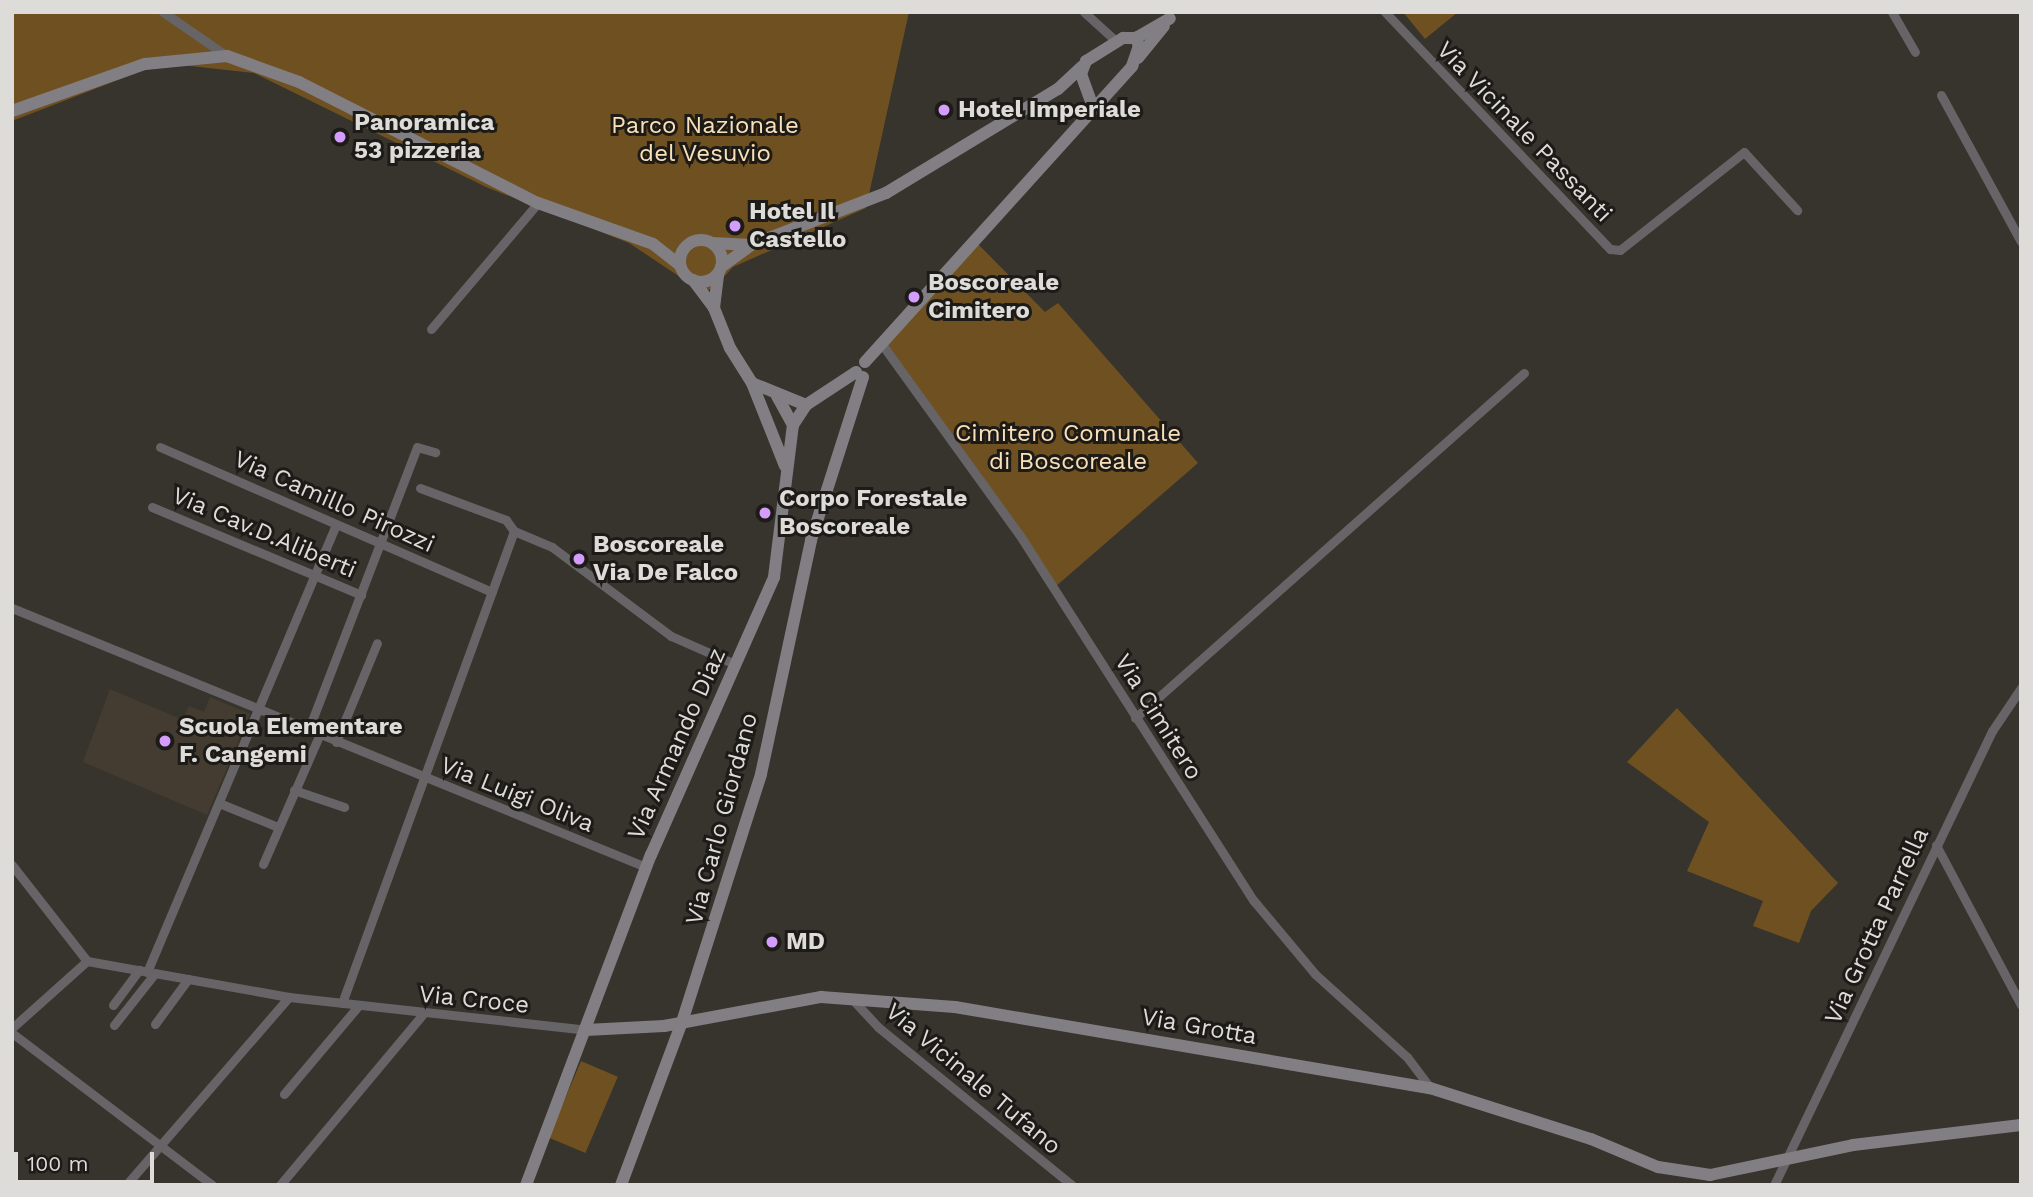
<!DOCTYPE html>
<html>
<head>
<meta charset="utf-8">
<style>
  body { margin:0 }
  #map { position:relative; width:2033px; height:1197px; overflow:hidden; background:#37332d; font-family:"Work Sans",sans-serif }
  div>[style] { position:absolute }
  .built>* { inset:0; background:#443c30 }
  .green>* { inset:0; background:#6f5121; transform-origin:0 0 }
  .street>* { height:9px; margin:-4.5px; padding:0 4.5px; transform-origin:4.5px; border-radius:4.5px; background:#666467 }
  .secondary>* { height:12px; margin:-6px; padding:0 6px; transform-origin:6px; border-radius:6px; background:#827f84 }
  .secondary>.ring { margin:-6px; padding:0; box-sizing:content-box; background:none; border:12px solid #827f84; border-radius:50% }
  .dots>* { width:19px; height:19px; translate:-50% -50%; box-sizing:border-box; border:4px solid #1d1b18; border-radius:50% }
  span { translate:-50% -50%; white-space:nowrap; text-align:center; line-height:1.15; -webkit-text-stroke:6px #1d1b18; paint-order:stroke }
  .poi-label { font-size:24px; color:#dedcd8; font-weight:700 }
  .left { translate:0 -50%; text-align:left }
  .park-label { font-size:24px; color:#fae0b9 }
  .street-label { font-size:24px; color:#dedcd8 }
  .frame { position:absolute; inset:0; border:14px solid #dedcd8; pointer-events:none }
  .scale { position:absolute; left:14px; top:1152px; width:140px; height:32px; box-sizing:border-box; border:4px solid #dedcd8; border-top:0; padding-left:9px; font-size:21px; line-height:24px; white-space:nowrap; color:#dedcd8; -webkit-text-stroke:5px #1d1b18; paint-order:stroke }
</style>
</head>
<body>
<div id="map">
  <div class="built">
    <div style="clip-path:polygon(110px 689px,183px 720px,189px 706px,204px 712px,210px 697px,250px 714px,207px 815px,83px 762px)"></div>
  </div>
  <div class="green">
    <div style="clip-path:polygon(12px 12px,909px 12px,866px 208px,733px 267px,713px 289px,701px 291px,629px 243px,486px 187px,254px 73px,181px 65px,144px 70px,12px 121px)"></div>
    <div style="clip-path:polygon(1403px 12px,1458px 12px,1425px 39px)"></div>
    <div style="clip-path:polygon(977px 243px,1045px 312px,1058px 303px,1198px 463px,1055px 587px,886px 345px)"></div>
    <div style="clip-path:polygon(1677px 708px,1838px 883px,1811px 911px,1799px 943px,1753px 926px,1763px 901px,1687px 871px,1709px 822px,1627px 762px)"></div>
    <div style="left:581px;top:1061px;width:40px;height:83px;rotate:23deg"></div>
  </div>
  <div class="street">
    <div style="left:163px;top:12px;width:78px;rotate:34.5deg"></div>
    <div style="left:1084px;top:12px;width:45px;rotate:42.3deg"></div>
    <div style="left:1385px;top:12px;width:327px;rotate:46.5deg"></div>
    <div style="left:1610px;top:249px;width:10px;rotate:6deg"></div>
    <div style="left:1620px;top:250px;width:158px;rotate:-38.3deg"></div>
    <div style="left:1744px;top:152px;width:79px;rotate:47.6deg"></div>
    <div style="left:1892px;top:12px;width:46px;rotate:60.1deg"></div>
    <div style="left:1941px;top:95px;width:167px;rotate:61.4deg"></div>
    <div style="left:431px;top:329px;width:165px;rotate:-49.7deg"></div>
    <div style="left:881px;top:343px;width:236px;rotate:54.2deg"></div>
    <div style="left:1019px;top:534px;width:436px;rotate:57.4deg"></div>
    <div style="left:1254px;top:901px;width:95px;rotate:50.1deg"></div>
    <div style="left:1315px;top:974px;width:124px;rotate:42.1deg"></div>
    <div style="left:1407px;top:1057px;width:39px;rotate:53deg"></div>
    <div style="left:160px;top:447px;width:362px;rotate:23.6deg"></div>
    <div style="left:420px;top:488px;width:92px;rotate:20.4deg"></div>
    <div style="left:506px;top:520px;width:14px;rotate:54deg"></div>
    <div style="left:514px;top:531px;width:41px;rotate:22.8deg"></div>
    <div style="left:552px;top:547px;width:149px;rotate:36.8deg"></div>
    <div style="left:671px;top:636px;width:70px;rotate:23.6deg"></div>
    <div style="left:152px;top:507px;width:227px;rotate:22.8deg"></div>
    <div style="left:12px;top:608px;width:685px;rotate:22.22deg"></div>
    <div style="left:1135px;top:718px;width:520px;rotate:-41.57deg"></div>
    <div style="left:308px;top:731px;width:304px;rotate:-69deg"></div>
    <div style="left:417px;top:447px;width:19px;rotate:16deg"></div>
    <div style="left:336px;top:742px;width:107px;rotate:-67.5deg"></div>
    <div style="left:294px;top:790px;width:53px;rotate:18.8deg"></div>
    <div style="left:219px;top:803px;width:64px;rotate:22.1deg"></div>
    <div style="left:1936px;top:845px;width:181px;rotate:62deg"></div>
    <div style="left:263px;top:864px;width:140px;rotate:-66.4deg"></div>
    <div style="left:12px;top:865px;width:122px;rotate:52deg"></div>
    <div style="left:87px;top:961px;width:205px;rotate:10.1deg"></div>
    <div style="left:289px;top:997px;width:299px;rotate:6.3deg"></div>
    <div style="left:147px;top:972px;width:486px;rotate:-67.1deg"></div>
    <div style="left:852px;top:999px;width:38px;rotate:47deg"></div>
    <div style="left:878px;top:1027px;width:250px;rotate:39.2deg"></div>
    <div style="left:342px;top:1003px;width:502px;rotate:-69.98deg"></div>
    <div style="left:113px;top:1005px;width:44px;rotate:-53.4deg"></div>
    <div style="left:155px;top:1024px;width:56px;rotate:-53.7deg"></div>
    <div style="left:114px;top:1025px;width:66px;rotate:-51.7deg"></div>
    <div style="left:12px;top:1028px;width:101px;rotate:-41.8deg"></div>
    <div style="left:12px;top:1033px;width:251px;rotate:37.2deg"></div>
    <div style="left:284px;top:1094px;width:115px;rotate:-49.9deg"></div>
    <div style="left:126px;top:1185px;width:249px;rotate:-49.1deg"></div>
    <div style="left:280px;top:1185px;width:223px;rotate:-50.1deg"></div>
    <div style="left:1774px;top:1185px;width:504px;rotate:-64.35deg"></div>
    <div style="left:1992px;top:731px;width:52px;rotate:-56deg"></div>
  </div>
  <div class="secondary">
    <div style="left:1138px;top:58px;width:41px;rotate:-50.9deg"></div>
    <div style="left:1093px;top:107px;width:35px;rotate:-110deg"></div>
    <div style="left:1081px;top:74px;width:14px;rotate:-69deg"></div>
    <div style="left:1086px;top:61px;width:44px;rotate:-31.9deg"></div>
    <div style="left:1123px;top:38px;width:13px"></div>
    <div style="left:1136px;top:38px;width:39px;rotate:-30deg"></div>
    <div style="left:12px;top:111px;width:141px;rotate:-19.5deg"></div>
    <div style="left:145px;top:64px;width:82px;rotate:-5.6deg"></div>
    <div style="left:227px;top:56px;width:77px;rotate:19.9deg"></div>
    <div style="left:299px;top:82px;width:268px;rotate:26.9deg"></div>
    <div style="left:538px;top:203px;width:122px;rotate:19.6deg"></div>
    <div style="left:653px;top:244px;width:34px;rotate:38deg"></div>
    <div class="ring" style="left:680px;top:240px;width:30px;height:30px"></div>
    <div style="left:712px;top:243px;width:39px;rotate:3deg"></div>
    <div style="left:721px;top:267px;width:37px;rotate:-36deg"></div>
    <div style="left:751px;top:245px;width:145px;rotate:-21.1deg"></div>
    <div style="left:886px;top:193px;width:201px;rotate:-31.2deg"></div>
    <div style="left:1058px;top:89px;width:33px;rotate:-43deg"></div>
    <div style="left:693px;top:280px;width:35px;rotate:53deg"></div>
    <div style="left:714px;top:308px;width:43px;rotate:68.2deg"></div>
    <div style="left:730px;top:348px;width:41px;rotate:57.8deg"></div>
    <div style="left:752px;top:383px;width:89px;rotate:68.3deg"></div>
    <div style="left:714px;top:308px;width:34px;rotate:-83deg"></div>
    <div style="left:865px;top:362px;width:399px;rotate:-47.9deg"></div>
    <div style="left:1132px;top:66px;width:21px;rotate:-71deg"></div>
    <div style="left:1139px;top:46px;width:9px;rotate:-111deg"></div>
    <div style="left:752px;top:383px;width:58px;rotate:22.2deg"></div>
    <div style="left:793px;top:425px;width:24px;rotate:-57deg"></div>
    <div style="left:806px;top:405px;width:60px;rotate:-33.4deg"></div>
    <div style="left:586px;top:1030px;width:78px;rotate:-2.9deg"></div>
    <div style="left:664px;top:1026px;width:160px;rotate:-10.5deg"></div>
    <div style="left:821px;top:997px;width:134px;rotate:4.3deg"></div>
    <div style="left:955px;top:1007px;width:482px;rotate:9.7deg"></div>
    <div style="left:1430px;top:1088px;width:169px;rotate:17.6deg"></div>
    <div style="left:1591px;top:1139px;width:73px;rotate:22.7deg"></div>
    <div style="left:1658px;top:1167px;width:53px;rotate:8.7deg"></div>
    <div style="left:1710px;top:1175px;width:146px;rotate:-11.8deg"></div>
    <div style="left:1853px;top:1145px;width:169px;rotate:-6.8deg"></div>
    <div style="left:526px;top:1185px;width:353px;rotate:-69.3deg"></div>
    <div style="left:651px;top:855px;width:304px;rotate:-66.1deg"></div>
    <div style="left:774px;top:577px;width:153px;rotate:-82.9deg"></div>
    <div style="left:793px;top:425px;width:33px;rotate:-119deg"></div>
    <div style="left:621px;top:1185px;width:174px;rotate:-69.5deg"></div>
    <div style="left:682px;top:1022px;width:260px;rotate:-72.3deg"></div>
    <div style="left:761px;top:774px;width:239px;rotate:-77.9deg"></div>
    <div style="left:811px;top:540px;width:171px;rotate:-72.3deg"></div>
  </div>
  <div class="dots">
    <div style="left:944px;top:110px;background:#d49cfc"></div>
    <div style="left:340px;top:137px;background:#d49cfc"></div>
    <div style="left:735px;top:226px;background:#d49cfc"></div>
    <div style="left:914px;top:297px;background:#d49cfc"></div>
    <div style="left:765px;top:513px;background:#d49cfc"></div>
    <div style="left:579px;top:559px;background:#d49cfc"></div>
    <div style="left:165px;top:741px;background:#d49cfc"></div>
    <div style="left:772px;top:942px;background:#d49cfc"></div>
  </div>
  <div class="poi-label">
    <span class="left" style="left:958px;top:110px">Hotel Imperiale</span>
    <span class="left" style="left:354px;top:137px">Panoramica<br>53 pizzeria</span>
    <span class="left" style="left:749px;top:226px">Hotel Il<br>Castello</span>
    <span class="left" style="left:928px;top:297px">Boscoreale<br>Cimitero</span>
    <span class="left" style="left:779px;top:513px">Corpo Forestale<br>Boscoreale</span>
    <span class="left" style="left:593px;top:559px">Boscoreale<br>Via De Falco</span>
    <span class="left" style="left:179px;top:741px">Scuola Elementare<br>F. Cangemi</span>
    <span class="left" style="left:786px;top:942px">MD</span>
  </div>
  <div class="park-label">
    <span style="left:705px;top:140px">Parco Nazionale<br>del Vesuvio</span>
    <span style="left:1068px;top:448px">Cimitero Comunale<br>di Boscoreale</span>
  </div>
  <div class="street-label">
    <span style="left:1524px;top:132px;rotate:46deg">Via Vicinale Passanti</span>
    <span style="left:334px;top:502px;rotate:24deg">Via Camillo Pirozzi</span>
    <span style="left:264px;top:533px;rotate:23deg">Via Cav.D.Aliberti</span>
    <span style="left:1158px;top:717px;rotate:58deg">Via Cimitero</span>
    <span style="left:677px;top:744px;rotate:-66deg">Via Armando Diaz</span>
    <span style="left:517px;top:795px;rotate:22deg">Via Luigi Oliva</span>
    <span style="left:722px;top:819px;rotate:-75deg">Via Carlo Giordano</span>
    <span style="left:1877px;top:926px;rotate:-65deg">Via Grotta Parrella</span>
    <span style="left:474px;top:1000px;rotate:6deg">Via Croce</span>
    <span style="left:1199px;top:1027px;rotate:10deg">Via Grotta</span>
    <span style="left:973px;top:1079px;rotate:40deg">Via Vicinale Tufano</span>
  </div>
  <div class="frame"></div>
  <div class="scale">100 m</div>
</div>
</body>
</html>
